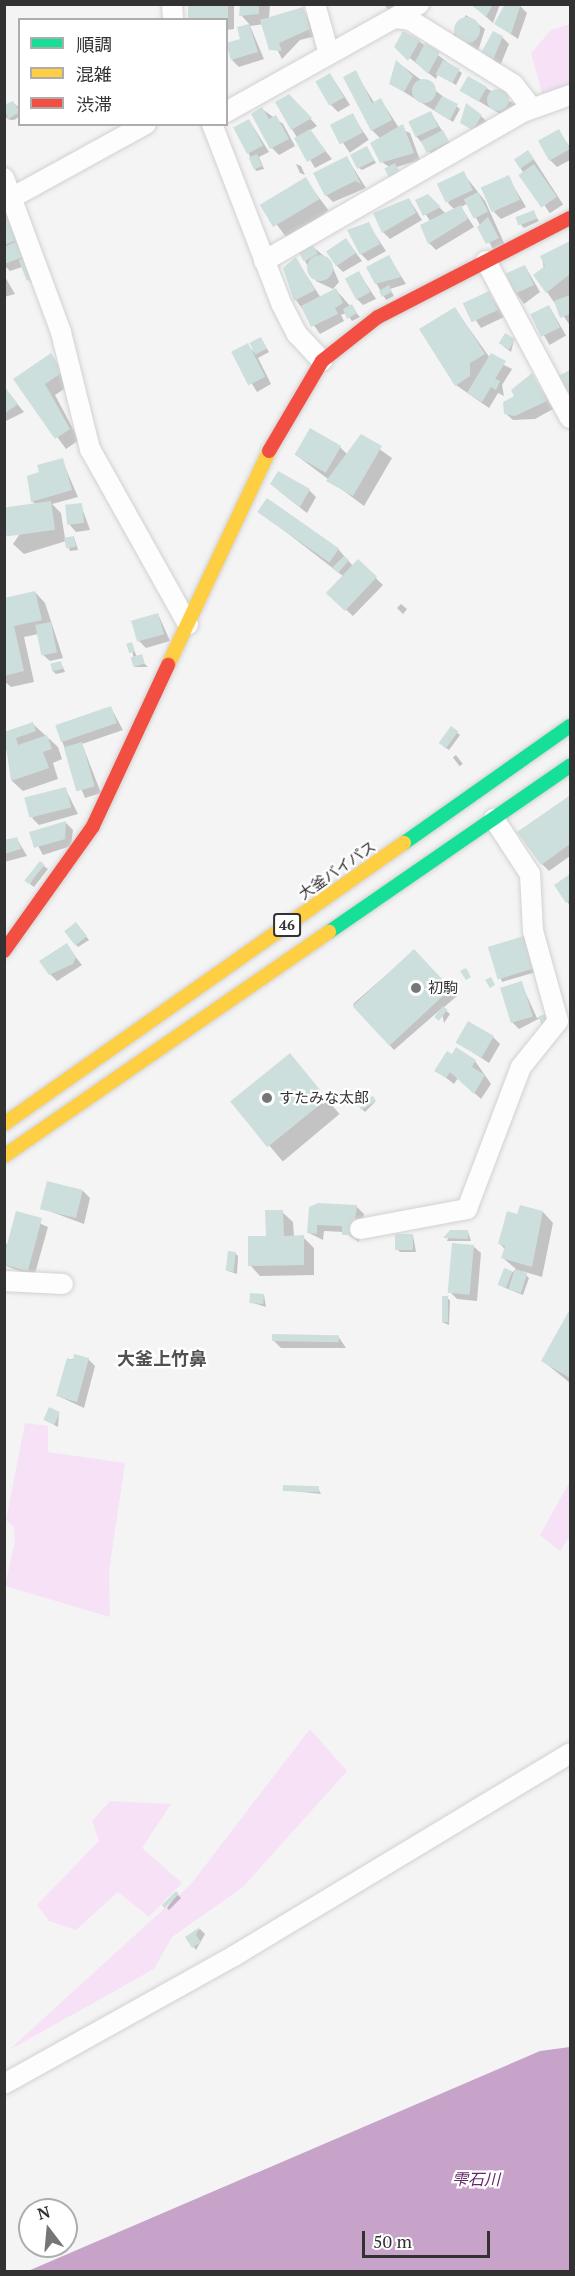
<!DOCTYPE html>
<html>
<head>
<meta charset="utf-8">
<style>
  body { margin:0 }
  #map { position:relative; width:575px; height:2276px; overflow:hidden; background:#f5f4f5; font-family:"PT Serif","Noto Sans JP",serif }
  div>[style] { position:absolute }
  .green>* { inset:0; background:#f6e1f6 }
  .water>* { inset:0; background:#c8a3c9 }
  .shadow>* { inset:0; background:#0003; transform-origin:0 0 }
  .round { border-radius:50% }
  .building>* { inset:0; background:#cddfdc; transform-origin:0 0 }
  .roads { filter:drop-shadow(0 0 2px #d2d1d2) drop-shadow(0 0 2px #d2d1d2) }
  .street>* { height:20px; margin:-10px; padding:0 10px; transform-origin:10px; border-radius:10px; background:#fefdfe }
  .fast>* { height:14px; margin:-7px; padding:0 7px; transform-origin:7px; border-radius:7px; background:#16e098 }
  .slow>* { height:14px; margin:-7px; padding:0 7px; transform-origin:7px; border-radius:7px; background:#ffcf43 }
  .jam>* { height:14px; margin:-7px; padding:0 7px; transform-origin:7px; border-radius:7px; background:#f24e42 }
  .dots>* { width:16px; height:16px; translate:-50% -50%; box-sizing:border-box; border:3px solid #fff; border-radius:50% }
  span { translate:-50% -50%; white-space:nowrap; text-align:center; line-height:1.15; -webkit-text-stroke:4.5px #fff; paint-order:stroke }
  .shield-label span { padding:2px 4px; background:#fff; border:2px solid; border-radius:4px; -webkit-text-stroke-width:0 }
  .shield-label { font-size:14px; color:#333233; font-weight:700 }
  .street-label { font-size:15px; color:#333233 }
  .poi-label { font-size:15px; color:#333233 }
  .left { translate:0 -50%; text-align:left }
  .water-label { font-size:16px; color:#662769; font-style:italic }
  .quarter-label { font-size:18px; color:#514f51; font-weight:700 }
  .frame { position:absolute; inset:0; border:6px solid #333233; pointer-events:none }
  .legend { position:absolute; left:18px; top:18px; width:210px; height:108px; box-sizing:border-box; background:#fff; border:2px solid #adadad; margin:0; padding:8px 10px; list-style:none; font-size:18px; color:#333233 }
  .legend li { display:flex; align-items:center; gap:12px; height:30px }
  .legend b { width:30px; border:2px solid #adadad }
  .north { position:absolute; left:18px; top:2198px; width:60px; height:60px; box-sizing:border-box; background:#fff; border:2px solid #adadad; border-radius:50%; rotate:344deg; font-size:16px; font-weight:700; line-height:24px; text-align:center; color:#333233 }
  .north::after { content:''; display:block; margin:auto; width:21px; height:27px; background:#777677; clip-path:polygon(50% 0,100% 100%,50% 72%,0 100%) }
  .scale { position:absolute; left:362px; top:2231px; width:128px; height:27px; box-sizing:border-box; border:3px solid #333233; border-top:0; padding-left:8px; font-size:18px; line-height:21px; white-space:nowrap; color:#333233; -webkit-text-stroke:4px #fff; paint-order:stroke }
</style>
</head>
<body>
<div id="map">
  <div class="green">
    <div style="clip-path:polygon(570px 24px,570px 89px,543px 97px,531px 53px,551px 30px)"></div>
    <div style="clip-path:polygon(25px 1423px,48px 1426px,48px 1452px,125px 1463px,109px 1571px,110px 1617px,5px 1586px,15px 1540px,14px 1527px,6px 1520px)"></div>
    <div style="clip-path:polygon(570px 1481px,570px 1536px,560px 1551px,540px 1535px)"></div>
    <div style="clip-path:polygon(310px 1729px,347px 1771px,243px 1887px,172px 1937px,154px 1969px,9px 2050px,191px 1884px)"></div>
    <div style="clip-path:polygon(110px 1801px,171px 1804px,142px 1848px,182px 1883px,149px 1917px,118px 1892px,76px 1930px,49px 1921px,37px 1905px,99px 1841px,92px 1821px)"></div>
  </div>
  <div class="water">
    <div style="clip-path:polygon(570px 2047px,570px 2271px,28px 2271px,540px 2051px)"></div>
  </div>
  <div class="shadow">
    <div style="clip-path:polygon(189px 4px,234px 4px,234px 29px,226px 30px,226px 20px)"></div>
    <div style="clip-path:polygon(241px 4px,270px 4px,269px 19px,303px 9px,316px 36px,300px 40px,282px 59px,264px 24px,250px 26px,264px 59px,239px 67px,232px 60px,242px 40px,239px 28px,250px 25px,241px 15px)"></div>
    <div style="clip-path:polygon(384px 4px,406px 4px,394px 17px)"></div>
    <div style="clip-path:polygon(472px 4px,500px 4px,493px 23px)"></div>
    <div style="clip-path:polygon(520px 6px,527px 13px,518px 39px,496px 24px)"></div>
    <div style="clip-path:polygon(466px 15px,485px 29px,478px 51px,453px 35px)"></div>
    <div style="clip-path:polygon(502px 37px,509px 44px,500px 66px,482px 53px)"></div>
    <div style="clip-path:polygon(419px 41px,462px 73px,456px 85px,438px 74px,436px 79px,396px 47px)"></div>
    <div style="clip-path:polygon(397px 62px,460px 109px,453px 122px,391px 84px)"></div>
    <div style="clip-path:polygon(355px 72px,375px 104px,381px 100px,399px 128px,410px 133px,420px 160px,397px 167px,402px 176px,382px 162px,381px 139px,372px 130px)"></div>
    <div style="clip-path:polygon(330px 74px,350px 105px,338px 112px,331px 105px)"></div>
    <div style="clip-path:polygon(486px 88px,515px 104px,510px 120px,462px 91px)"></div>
    <div style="clip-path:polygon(296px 103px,317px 126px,309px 131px,332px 159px,315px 168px,292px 129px)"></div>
    <div class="round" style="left:4px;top:104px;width:16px;height:16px"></div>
    <div style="clip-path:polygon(262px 109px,283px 124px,295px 146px,279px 155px,272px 148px,253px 114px)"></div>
    <div style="clip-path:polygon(431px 113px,451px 145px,432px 155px,416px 136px)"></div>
    <div style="left:352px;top:115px;width:30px;height:23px;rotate:56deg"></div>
    <div style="clip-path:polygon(481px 116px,488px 123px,481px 136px,462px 123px)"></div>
    <div style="clip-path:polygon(249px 120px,269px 152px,259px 157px,264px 169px,256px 171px,248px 152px)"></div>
    <div style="clip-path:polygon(558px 131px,570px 147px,570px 160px,557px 167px,550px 160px)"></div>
    <div style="clip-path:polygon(367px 148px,376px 163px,362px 170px,358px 167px)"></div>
    <div style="left:531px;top:155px;width:59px;height:16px;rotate:57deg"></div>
    <div style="clip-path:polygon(347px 158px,366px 188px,333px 202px,326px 195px)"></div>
    <div style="clip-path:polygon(296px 164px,301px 166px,305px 175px,300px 173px)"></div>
    <div style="clip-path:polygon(463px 173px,485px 201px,505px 245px,494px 251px,468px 203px,461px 207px,474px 227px,436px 250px,429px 243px,422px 225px,430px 221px,417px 201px,428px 196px,446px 214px,454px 209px,448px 203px)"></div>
    <div style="clip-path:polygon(508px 177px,526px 207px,501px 219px,494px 212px)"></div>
    <div style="left:305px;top:179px;width:39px;height:50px;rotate:53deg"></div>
    <div style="clip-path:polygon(409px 199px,422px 220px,390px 239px,383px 232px)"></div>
    <div style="clip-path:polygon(533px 212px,539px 221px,524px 228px,521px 225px)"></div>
    <div style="clip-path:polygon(4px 217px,37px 280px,31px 283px,22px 267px,10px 271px,4px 265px)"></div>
    <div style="clip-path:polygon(368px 224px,386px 251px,368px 261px,361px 254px)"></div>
    <div style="clip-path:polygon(346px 239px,362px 261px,343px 272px,336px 265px)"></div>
    <div style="clip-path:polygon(570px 243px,570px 323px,569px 324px,547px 292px,542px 256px)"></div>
    <div style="clip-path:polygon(313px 247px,330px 261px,339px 282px,333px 289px,316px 281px,305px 261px)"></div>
    <div style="clip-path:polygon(389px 257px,406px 284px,390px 289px,394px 296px,386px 300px,376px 283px)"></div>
    <div style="clip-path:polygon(296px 259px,321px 298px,336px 290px,360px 317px,352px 321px,346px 313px,341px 315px,344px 321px,320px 334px,296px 300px)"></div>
    <div style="clip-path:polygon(525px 266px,540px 292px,524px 304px,515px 292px)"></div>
    <div style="clip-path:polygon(359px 273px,376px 299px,363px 305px,356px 298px)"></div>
    <div style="clip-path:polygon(4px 275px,15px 294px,4px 297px)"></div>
    <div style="clip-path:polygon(489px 293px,504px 317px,481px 328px,465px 304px)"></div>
    <div style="left:549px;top:306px;width:34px;height:19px;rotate:60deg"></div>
    <div style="clip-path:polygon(455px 309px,490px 358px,512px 369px,502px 385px,504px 396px,498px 393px,489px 408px,456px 385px)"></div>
    <div style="clip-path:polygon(514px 340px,511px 352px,503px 346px)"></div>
    <div style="clip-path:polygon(263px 342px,269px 352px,258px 358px,271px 384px,257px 392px,233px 353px,247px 345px,254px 352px)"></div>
    <div style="clip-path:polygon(50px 355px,73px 383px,55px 395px,79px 440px,66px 449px,15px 379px)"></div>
    <div style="clip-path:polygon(532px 375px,553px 409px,535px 419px,513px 420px,505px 413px)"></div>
    <div style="clip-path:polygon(4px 388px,24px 412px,4px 422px)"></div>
    <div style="clip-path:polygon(361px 436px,392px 458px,364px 506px,296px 455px,340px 447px,349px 456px)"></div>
    <div style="clip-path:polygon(62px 460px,78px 497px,52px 504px,61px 513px,65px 538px,74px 537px,78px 550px,70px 551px,66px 541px,24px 554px,13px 544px,38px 507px,32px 501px,40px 474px)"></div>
    <div style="clip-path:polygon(309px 490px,316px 497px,307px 513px,279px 491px)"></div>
    <div style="clip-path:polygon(81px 505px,90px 530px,76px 532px,69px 524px)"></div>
    <div style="clip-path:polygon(260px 512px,338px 549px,353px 566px,358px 561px,383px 585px,353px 616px,327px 592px,343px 576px)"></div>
    <div style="clip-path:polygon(35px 592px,45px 603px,63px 658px,50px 661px,42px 654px,38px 634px,24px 637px,34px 682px,11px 687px,4px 681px,4px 599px)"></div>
    <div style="clip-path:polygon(401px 604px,407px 609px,403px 614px,397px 608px)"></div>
    <div style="clip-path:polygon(158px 614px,170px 641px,146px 648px,139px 641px)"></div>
    <div style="clip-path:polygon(131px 643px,137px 657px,148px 667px,135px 667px)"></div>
    <div style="clip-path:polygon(61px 663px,65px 672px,56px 674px,53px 671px)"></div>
    <div style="clip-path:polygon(111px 708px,123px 730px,82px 744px,101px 793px,85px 798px,62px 741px)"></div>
    <div style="clip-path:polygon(33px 724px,58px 747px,62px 759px,53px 763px,58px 779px,23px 791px,12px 781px,4px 734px)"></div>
    <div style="clip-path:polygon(451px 728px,460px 735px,449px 750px,443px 746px)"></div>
    <div style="left:456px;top:755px;width:11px;height:4px;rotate:52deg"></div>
    <div style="clip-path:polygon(65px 788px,78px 814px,39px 825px,32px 818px)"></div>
    <div style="clip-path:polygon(568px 798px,570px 856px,549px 871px,542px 864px)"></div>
    <div style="clip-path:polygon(66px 823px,73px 830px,71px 846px,43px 855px,31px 833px)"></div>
    <div style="clip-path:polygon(17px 839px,27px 856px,4px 862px,4px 842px)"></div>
    <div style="clip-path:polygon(40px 863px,48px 869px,34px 887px,30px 884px)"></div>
    <div style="clip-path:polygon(570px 876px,570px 906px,556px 885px)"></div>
    <div style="clip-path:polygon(79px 927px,89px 940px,78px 947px,66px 931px)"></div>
    <div style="clip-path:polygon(66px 945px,82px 965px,57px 981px,50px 974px)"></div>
    <div style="clip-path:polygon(490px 948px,539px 971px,502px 982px)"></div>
    <div style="clip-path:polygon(414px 951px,457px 996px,443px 1008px,450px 1014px,444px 1023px,441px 1009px,394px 1050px,353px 1004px)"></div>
    <div style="clip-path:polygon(521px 983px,537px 1018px,548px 1014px,519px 1029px,512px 1022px)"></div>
    <div style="clip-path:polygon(493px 1037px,500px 1044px,489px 1063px,457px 1042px)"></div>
    <div style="left:290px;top:1055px;width:77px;height:74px;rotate:50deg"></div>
    <div style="clip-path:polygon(475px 1061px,491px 1084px,481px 1099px,458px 1078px,454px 1084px,436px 1070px)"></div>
    <div style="clip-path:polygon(376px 1101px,365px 1112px,362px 1109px)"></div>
    <div style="clip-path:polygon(83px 1191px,90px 1198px,84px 1224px,41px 1208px)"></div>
    <div style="clip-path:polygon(357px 1207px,364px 1214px,359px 1242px,344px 1232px,324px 1231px,323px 1240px,309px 1233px,310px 1208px)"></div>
    <div style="clip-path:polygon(282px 1212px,293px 1222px,294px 1237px,303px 1237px,314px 1248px,314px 1275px,260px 1276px,250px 1265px)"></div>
    <div style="clip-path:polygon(543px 1212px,553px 1223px,542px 1277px,522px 1271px,529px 1278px,523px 1295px,503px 1287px,500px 1284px,516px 1269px,503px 1258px,505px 1249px,500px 1244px,518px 1216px)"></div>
    <div style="clip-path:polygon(17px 1213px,48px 1227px,34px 1277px,4px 1265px,4px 1242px,8px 1245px)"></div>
    <div style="clip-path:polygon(451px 1231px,468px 1232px,471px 1241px,447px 1241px)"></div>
    <div style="clip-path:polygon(413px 1235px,416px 1252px,400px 1252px,397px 1249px)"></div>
    <div style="clip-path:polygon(473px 1246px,481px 1253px,477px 1301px,457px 1299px,450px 1292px)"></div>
    <div style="clip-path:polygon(235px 1253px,238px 1256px,237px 1274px,228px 1271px)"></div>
    <div style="clip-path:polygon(264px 1295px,266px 1307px,250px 1302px)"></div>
    <div style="clip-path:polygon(447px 1297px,450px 1301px,449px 1325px,442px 1322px)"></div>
    <div style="clip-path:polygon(570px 1312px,570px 1383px,543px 1361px)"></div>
    <div style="clip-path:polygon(338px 1336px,346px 1348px,281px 1348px,274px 1341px)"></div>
    <div style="clip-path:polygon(68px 1359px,88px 1359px,95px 1366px,84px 1408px,58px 1396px)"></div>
    <div style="clip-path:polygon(59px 1413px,58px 1427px,45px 1420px)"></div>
    <div style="clip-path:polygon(318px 1488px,321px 1494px,284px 1490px)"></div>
    <div style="clip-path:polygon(177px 1894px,181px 1898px,169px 1910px,167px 1908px)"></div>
    <div style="clip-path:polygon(200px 1929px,205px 1934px,196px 1950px,187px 1938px)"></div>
  </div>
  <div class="building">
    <div style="left:188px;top:4px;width:40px;height:16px"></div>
    <div style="clip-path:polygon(240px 4px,259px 4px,259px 14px,239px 16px)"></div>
    <div style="clip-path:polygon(470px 4px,493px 4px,486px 17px)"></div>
    <div style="clip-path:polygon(505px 4px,521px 4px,511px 34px,494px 24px)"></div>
    <div style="clip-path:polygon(303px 7px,310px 29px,279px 43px,282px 51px,269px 50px,260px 20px)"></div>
    <div class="round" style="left:454px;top:17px;width:26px;height:26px"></div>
    <div style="clip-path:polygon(249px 24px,258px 52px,231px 60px,226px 43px,240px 39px,237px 27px)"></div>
    <div style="clip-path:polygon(403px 31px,420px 40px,408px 61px,394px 47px)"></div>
    <div style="clip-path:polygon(493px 31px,503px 36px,493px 60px,481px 53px)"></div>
    <div style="clip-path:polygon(425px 43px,440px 52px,428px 74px,415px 62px)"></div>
    <div style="clip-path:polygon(396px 60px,413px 76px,404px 92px,389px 84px)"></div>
    <div style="left:443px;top:60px;width:19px;height:16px;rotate:28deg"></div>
    <div style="clip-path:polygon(356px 70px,372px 103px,381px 98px,392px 120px,371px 131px,343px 77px)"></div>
    <div style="left:330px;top:73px;width:28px;height:17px;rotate:60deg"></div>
    <div style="left:468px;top:76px;width:22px;height:17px;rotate:30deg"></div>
    <div class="round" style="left:412px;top:79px;width:24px;height:24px"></div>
    <div class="round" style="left:487px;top:89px;width:22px;height:22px"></div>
    <div style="clip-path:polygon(289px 94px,312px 118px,291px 130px,275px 102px)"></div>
    <div style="clip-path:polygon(442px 96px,458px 104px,450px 120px,434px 110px)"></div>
    <div style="clip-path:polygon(13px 101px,20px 112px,8px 119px,4px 105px)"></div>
    <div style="clip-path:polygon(466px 103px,482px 115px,473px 130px,460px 123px)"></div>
    <div style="clip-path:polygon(262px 107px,269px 119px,276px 115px,289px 139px,270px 149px,251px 114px)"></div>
    <div style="left:431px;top:111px;width:17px;height:25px;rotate:65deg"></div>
    <div style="left:353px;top:113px;width:22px;height:26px;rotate:63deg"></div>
    <div style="left:249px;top:119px;width:30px;height:18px;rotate:62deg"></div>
    <div style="clip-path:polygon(403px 124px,414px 153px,380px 163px,370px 143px)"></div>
    <div style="clip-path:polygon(310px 129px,326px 151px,307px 162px,294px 138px)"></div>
    <div style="left:559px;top:129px;width:23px;height:24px;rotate:61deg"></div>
    <div style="left:443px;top:130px;width:13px;height:25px;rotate:63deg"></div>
    <div style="left:367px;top:146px;width:16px;height:19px;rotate:63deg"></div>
    <div style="left:528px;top:150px;width:11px;height:17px;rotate:56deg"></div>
    <div style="left:257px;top:154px;width:13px;height:9px;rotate:67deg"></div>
    <div style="clip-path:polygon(347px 156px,361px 184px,355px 181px,325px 196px,313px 173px)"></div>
    <div style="left:395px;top:163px;width:11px;height:12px;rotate:63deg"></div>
    <div style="left:534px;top:164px;width:40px;height:19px;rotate:55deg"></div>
    <div style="left:464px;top:171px;width:21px;height:30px;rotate:65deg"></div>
    <div style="left:509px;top:175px;width:27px;height:31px;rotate:66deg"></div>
    <div style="left:306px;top:177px;width:26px;height:54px;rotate:59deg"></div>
    <div style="left:478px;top:192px;width:22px;height:16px;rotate:63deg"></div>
    <div style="clip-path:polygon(428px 194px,441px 207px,423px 216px,415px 200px)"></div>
    <div style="clip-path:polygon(409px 198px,416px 213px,382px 233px,373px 213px)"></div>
    <div style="clip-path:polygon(461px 205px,468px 219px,428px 244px,420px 225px)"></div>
    <div style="left:534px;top:210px;width:9px;height:20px;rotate:69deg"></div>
    <div style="clip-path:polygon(10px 212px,22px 238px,4px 245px,4px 215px)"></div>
    <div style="clip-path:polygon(488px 217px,499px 238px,486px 244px,477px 227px)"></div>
    <div style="clip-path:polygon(369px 222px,380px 244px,360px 255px,347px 230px)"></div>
    <div style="left:346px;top:238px;width:18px;height:24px;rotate:56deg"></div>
    <div style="clip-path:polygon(23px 239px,29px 255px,4px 264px,4px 247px)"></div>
    <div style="clip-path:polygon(570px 241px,570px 274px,546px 293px,533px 275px,545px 266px,540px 256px)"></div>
    <div style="left:313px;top:245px;width:10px;height:16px;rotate:61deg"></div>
    <div class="round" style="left:307px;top:255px;width:26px;height:26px"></div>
    <div style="clip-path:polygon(389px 255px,401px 277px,375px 284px,366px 267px)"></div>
    <div style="left:27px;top:257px;width:22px;height:9px;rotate:68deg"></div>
    <div style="clip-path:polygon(296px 257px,315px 290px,294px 301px,283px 268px)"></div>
    <div style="left:525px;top:265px;width:22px;height:21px;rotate:66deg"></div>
    <div style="left:359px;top:271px;width:24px;height:16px;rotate:62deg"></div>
    <div style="clip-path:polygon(389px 285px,392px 292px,382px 297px,379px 291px)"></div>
    <div style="clip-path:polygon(336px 288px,343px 303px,335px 308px,338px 314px,311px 327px,301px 306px)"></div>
    <div style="left:489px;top:291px;width:21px;height:29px;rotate:65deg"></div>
    <div style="clip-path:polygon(570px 295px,570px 314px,560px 318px,554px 301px)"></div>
    <div style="clip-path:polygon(352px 304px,357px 313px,347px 319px,343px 309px)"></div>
    <div style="left:549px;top:305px;width:25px;height:21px;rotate:64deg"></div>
    <div style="clip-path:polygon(455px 307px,485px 354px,470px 363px,470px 376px,455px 386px,419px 329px)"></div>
    <div style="left:505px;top:333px;width:12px;height:12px;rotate:31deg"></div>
    <div style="left:261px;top:337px;width:13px;height:13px;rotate:63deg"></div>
    <div style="left:248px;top:343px;width:38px;height:19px;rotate:63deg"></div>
    <div style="clip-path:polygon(51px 353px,63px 372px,45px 384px,70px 429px,55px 439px,13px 379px)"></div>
    <div style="clip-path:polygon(491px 353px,506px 361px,495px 379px,500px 381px,496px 390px,491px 387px,482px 402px,467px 393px)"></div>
    <div style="clip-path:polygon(570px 370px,570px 392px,567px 393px,558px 376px)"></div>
    <div style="clip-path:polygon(532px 373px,547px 401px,515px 416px,504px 414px,503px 402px,514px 396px,511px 390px)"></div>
    <div style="clip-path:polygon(4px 386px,18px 404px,4px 414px)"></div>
    <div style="left:310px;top:428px;width:36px;height:31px;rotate:30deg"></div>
    <div style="clip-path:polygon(361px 434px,382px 446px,353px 496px,326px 481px)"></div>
    <div style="clip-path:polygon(63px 458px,72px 490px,31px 502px,27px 476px,39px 472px,37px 465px)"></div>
    <div style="clip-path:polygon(278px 471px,310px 489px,300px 507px,270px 484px)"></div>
    <div style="left:267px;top:498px;width:88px;height:17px;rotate:35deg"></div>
    <div style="left:51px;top:501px;width:29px;height:49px;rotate:82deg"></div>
    <div style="left:82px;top:503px;width:20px;height:17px;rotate:84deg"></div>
    <div style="left:74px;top:536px;width:11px;height:10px;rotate:80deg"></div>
    <div style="clip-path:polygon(344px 556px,349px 560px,338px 573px,332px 568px)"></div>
    <div style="left:358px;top:559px;width:26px;height:47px;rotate:43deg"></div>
    <div style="clip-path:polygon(35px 591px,42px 620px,14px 626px,24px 671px,4px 676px,4px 598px)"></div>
    <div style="left:158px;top:613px;width:22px;height:28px;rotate:74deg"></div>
    <div style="left:51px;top:622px;width:31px;height:16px;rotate:79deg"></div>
    <div style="left:132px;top:642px;width:10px;height:6px;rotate:73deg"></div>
    <div style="left:142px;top:654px;width:10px;height:12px;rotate:73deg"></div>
    <div style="left:61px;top:661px;width:8px;height:11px;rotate:76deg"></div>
    <div style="left:111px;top:706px;width:18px;height:59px;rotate:71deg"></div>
    <div style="clip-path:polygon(33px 722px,36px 731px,16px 738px,18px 745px,47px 735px,52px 749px,43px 752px,49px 768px,11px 781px,4px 732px)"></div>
    <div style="left:451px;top:726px;width:9px;height:21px;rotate:36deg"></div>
    <div style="left:82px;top:742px;width:46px;height:19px;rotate:74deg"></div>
    <div style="left:66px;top:787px;width:21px;height:43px;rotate:76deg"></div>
    <div style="clip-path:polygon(569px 796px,570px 844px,541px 865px,517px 832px)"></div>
    <div style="clip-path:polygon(66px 821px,65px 839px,34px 848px,29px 832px)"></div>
    <div style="clip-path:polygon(17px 837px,21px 849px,4px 854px,4px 840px)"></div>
    <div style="left:40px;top:861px;width:6px;height:25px;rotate:39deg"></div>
    <div style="clip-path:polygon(570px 874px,570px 900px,566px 903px,554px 885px)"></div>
    <div style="left:76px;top:922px;width:18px;height:15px;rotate:52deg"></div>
    <div style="left:527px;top:935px;width:34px;height:41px;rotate:73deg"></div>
    <div style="clip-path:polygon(67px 943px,76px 957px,73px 964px,49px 975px,39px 961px)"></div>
    <div style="left:414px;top:949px;width:54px;height:84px;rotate:47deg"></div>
    <div style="clip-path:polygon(466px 968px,471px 977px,466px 980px,460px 971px)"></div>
    <div style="clip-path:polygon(491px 977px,495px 985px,490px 988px,485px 980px)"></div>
    <div style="left:522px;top:981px;width:37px;height:23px;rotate:73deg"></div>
    <div style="left:443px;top:1006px;width:6px;height:14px;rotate:39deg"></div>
    <div style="left:548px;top:1013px;width:12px;height:10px;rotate:70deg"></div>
    <div style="left:468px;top:1021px;width:30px;height:25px;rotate:30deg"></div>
    <div style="clip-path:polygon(456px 1047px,476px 1060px,472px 1067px,485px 1075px,474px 1094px,450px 1072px,446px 1078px,434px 1071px,447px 1051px,452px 1054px)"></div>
    <div style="left:290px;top:1053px;width:59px;height:77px;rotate:51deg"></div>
    <div style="clip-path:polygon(373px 1096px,376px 1101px,361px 1110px,358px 1104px)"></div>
    <div style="left:47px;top:1181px;width:37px;height:29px;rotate:14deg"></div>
    <div style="clip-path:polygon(318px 1203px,357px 1205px,353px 1235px,342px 1235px,342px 1226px,317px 1225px,317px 1234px,307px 1233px,309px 1207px)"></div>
    <div style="clip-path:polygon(520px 1205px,543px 1211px,532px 1267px,501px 1258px,505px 1246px,498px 1244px,507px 1211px,517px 1214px)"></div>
    <div style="clip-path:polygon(265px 1210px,283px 1210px,284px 1236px,304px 1235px,304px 1265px,248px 1266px,248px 1236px,266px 1236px)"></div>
    <div style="left:16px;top:1211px;width:27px;height:55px;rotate:15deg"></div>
    <div style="clip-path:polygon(450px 1230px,468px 1230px,468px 1239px,443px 1238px)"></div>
    <div style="left:395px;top:1234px;width:18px;height:16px"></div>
    <div style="left:452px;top:1243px;width:22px;height:50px;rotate:5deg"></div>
    <div style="left:228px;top:1251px;width:8px;height:20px;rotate:7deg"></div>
    <div style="left:504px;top:1268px;width:9px;height:18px;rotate:21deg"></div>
    <div style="left:515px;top:1269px;width:13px;height:21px;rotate:18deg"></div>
    <div style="left:250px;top:1293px;width:14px;height:10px;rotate:4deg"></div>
    <div style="left:442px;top:1296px;width:6px;height:26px"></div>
    <div style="clip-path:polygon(570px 1309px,570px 1378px,541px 1361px)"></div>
    <div style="left:272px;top:1334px;width:67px;height:7px;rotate:1deg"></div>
    <div style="clip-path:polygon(74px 1354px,89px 1358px,77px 1402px,56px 1396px,67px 1358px,73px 1360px)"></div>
    <div style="left:49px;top:1407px;width:12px;height:14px;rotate:24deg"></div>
    <div style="left:283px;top:1485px;width:36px;height:6px;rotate:2deg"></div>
    <div style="left:176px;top:1891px;width:4px;height:20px;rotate:45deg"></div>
    <div style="clip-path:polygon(200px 1927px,196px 1935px,201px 1942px,192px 1948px,185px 1937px)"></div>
  </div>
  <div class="roads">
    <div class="street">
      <div style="left:172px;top:4px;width:16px;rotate:86deg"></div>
      <div style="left:315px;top:4px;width:52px;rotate:74.4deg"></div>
      <div style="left:396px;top:18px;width:14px;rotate:8deg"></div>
      <div style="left:410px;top:20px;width:121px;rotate:31.9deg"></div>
      <div style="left:513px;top:84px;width:31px;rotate:52deg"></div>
      <div style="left:226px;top:112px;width:221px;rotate:-29.2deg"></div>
      <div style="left:212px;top:124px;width:194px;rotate:68.9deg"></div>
      <div style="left:282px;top:305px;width:33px;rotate:63deg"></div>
      <div style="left:297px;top:334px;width:37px;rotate:47deg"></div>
      <div style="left:4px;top:178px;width:164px;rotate:69.7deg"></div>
      <div style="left:61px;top:332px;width:121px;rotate:76.1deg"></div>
      <div style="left:90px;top:449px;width:201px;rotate:60.8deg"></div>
      <div style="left:4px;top:202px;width:162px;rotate:-28.8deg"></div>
      <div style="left:264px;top:261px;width:299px;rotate:-29.9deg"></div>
      <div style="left:523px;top:112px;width:50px;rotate:-19.9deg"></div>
      <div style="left:486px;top:261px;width:178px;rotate:61.9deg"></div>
      <div style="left:360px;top:1229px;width:109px;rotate:-10.6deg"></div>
      <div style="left:467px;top:1209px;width:152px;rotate:-69.2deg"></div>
      <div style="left:521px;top:1067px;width:59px;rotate:-51.2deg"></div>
      <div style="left:558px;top:1021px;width:93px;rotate:-105.5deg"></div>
      <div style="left:533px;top:931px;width:57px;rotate:-93deg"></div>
      <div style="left:530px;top:874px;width:66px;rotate:-123.2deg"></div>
      <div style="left:4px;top:1281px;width:59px;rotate:2.9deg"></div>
      <div style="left:4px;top:2084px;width:263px;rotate:-29.1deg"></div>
      <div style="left:234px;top:1956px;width:393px;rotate:-31.1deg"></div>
    </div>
    <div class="fast">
      <div style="left:404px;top:843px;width:203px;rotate:-35.2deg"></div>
      <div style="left:329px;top:932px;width:293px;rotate:-34.6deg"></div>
    </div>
    <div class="slow">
      <div style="left:168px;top:665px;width:237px;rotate:-64.7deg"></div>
      <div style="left:4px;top:1124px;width:489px;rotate:-35.1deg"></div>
      <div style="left:4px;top:1156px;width:395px;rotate:-34.6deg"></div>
    </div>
    <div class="jam">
      <div style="left:269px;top:451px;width:104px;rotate:-59.5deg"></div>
      <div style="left:322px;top:361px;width:71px;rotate:-38.2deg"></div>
      <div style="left:378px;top:317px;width:216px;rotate:-27.3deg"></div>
      <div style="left:4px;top:951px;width:153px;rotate:-54.5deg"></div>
      <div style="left:93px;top:826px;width:178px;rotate:-65deg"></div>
    </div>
  </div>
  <div class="dots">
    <div style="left:416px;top:988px;background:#777677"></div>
    <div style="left:267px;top:1098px;background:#777677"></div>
  </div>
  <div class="shield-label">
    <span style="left:287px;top:925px">46</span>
  </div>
  <div class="street-label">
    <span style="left:337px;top:870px;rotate:-35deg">大釜バイパス</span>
  </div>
  <div class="poi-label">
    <span class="left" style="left:428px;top:988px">初駒</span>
    <span class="left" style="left:279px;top:1098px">すたみな太郎</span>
  </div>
  <div class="water-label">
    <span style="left:476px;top:2179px">雫石川</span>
  </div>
  <div class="quarter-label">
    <span style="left:162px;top:1358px">大釜上竹鼻</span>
  </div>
  <div class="frame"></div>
  <ul class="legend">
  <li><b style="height:8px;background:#16e098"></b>順調</li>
  <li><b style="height:8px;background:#ffcf43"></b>混雑</li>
  <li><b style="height:8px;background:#f24e42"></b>渋滞</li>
  </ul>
  <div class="north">N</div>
  <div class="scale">50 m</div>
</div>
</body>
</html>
